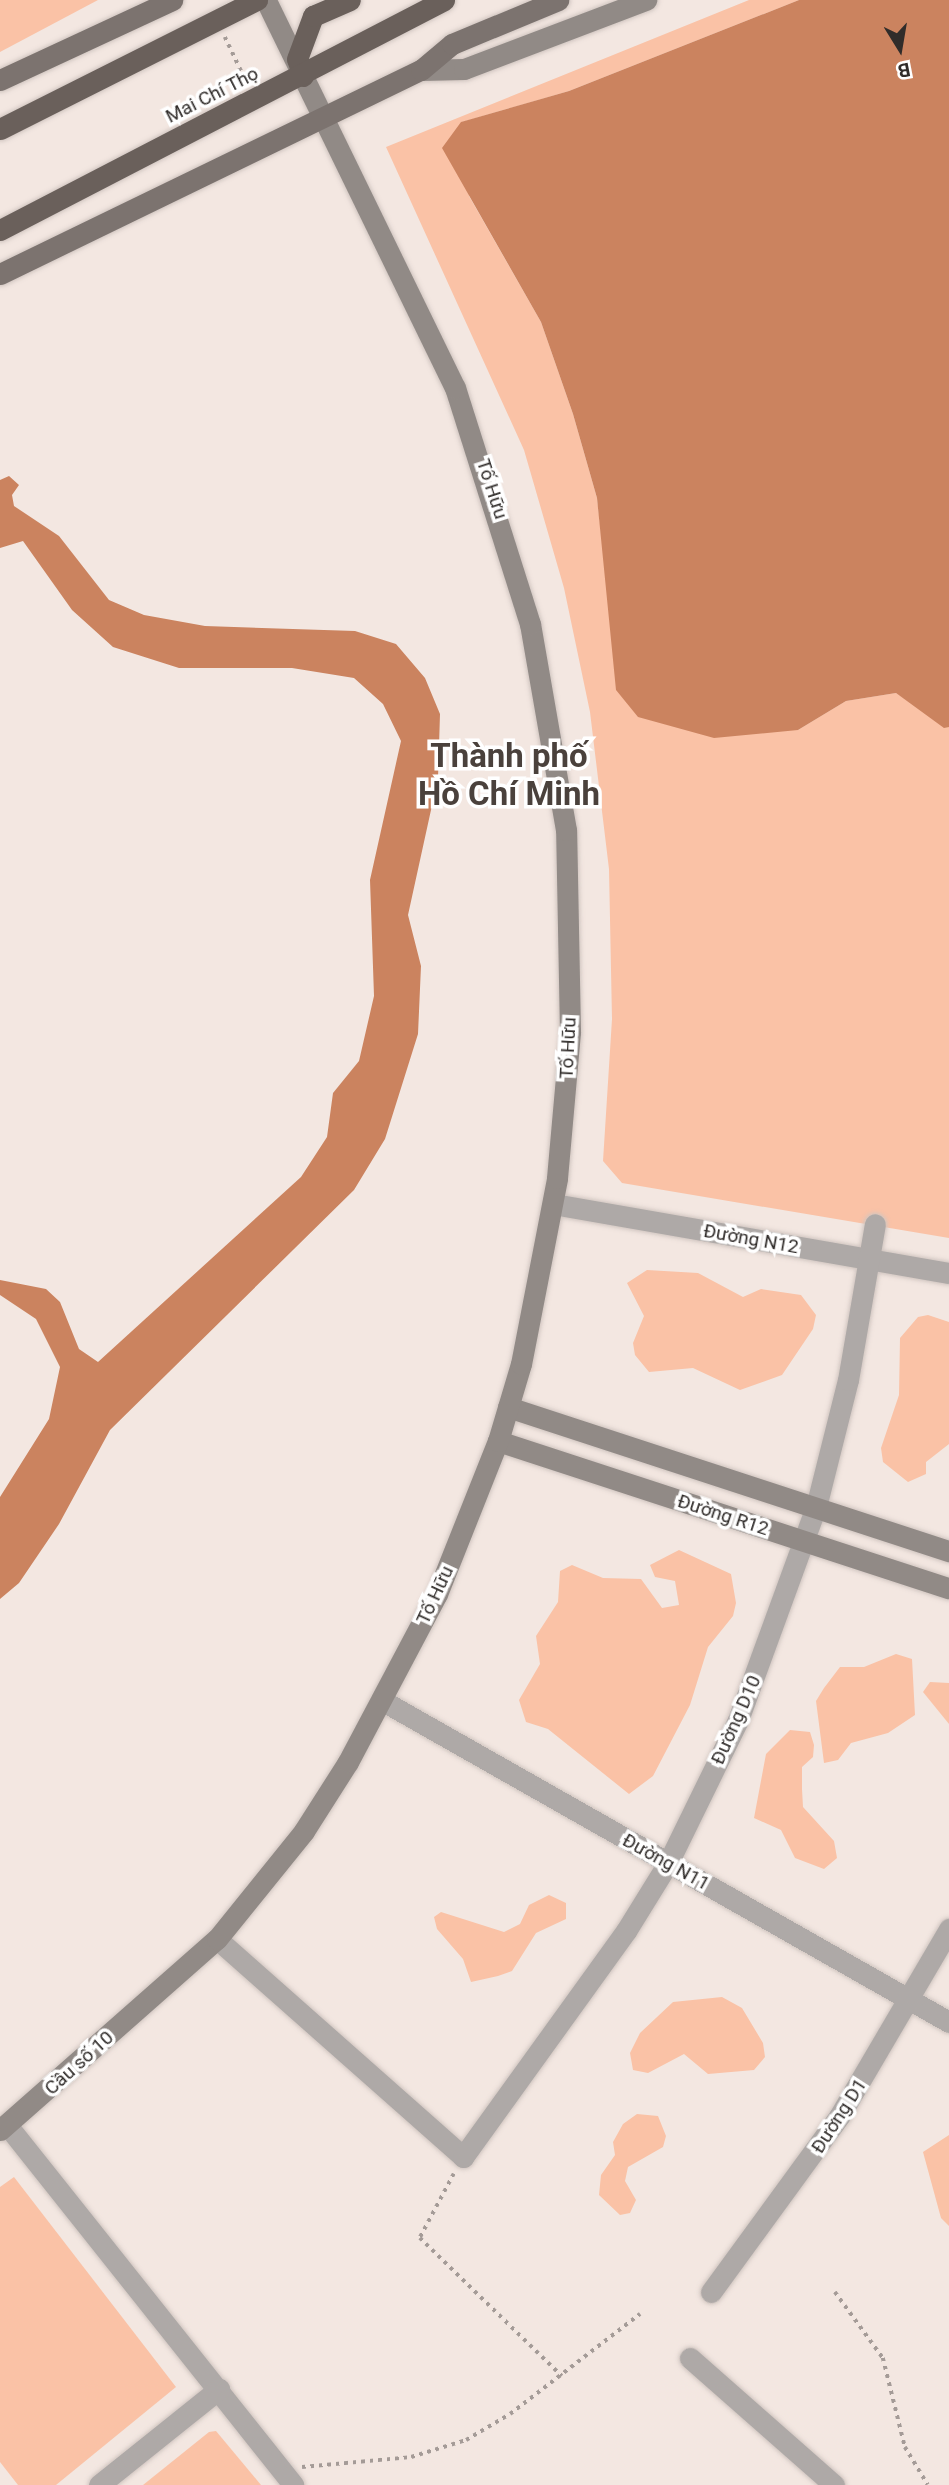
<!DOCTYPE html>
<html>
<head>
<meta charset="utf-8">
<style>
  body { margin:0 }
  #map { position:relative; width:949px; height:2485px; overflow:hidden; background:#f3e7e1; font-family:Roboto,sans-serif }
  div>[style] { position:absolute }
  .green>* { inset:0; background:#fac2a6 }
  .water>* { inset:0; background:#cb835f }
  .path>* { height:3.5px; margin-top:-1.75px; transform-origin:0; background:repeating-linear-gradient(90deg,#a49b97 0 3.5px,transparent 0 8.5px) }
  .roads { filter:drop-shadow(0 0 2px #d0c5c0) drop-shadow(0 0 2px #d0c5c0) }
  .street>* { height:21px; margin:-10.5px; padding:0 10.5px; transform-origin:10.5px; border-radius:10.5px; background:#aea9a7 }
  .secondary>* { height:21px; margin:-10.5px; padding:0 10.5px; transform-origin:10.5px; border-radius:10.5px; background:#918a86 }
  .primary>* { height:21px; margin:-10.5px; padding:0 10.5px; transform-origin:10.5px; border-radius:10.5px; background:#7c736f }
  .highway>* { height:21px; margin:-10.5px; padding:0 10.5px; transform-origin:10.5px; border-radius:10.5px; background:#6a605b }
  span { translate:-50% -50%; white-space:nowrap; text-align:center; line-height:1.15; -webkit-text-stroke:7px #fff; paint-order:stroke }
  .street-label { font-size:19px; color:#302c2a }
  .town-label { font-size:33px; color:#4a413c; font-weight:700 }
  .north { position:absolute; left:865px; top:14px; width:70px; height:70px; -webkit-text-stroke:5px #fff; paint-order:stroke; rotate:169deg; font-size:19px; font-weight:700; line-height:28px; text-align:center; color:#302c2a }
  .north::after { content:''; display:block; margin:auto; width:24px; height:32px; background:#302c2a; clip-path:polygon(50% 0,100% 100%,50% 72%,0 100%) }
</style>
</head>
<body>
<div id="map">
  <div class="green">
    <div style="clip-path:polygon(0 0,98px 0,0 52px)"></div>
    <div style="clip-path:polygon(749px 0,799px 0,569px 91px,462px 122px,469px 196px,541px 322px,573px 414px,597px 498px,614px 643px,798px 730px,846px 701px,896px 693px,949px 727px,949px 1238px,622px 1183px,603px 1161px,612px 1019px,609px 869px,590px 712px,564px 588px,524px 450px,386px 147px)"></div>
    <div style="clip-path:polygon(647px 1270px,698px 1273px,743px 1297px,761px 1289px,801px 1295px,816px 1315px,813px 1329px,782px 1375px,740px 1390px,693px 1368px,649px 1372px,635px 1355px,633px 1343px,644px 1316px,627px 1283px)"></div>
    <div style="clip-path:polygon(928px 1315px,949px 1322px,949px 1444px,926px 1462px,926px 1474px,908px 1482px,883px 1462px,881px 1448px,899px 1395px,900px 1338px,918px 1317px)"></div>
    <div style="clip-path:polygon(679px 1550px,731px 1574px,736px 1603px,733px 1616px,708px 1647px,690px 1705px,653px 1776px,629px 1794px,548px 1729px,526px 1722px,519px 1700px,540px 1664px,536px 1636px,558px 1602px,560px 1571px,572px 1565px,603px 1578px,641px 1579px,662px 1608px,679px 1605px,675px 1581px,655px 1577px,650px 1565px)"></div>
    <div style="clip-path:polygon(896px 1654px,912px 1659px,915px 1715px,888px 1733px,851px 1743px,838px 1760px,824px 1763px,816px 1701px,824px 1688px,840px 1667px,864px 1667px)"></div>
    <div style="clip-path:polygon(930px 1682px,949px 1683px,949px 1724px,923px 1692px)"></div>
    <div style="clip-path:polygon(790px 1730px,810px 1732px,814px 1745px,813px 1757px,802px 1767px,802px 1789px,803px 1807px,834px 1841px,837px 1858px,824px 1869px,795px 1858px,781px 1830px,754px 1818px,766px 1754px)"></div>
    <div style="clip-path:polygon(549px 1895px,566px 1903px,566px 1919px,536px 1933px,512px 1971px,498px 1976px,471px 1982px,463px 1959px,437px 1929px,434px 1917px,441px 1912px,504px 1932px,520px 1924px,529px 1905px)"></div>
    <div style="clip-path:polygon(722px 1997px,742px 2008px,763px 2043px,765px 2057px,754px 2070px,708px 2074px,684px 2054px,648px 2073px,633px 2070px,630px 2053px,640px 2033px,673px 2002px)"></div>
    <div style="clip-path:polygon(637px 2114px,658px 2116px,666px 2136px,663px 2147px,628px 2167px,625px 2181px,636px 2200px,630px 2213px,620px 2215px,599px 2195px,601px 2175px,615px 2155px,613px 2142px,623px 2124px)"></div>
    <div style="clip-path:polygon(949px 2135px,949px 2226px,941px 2218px,923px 2152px)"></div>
    <div style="clip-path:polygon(14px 2177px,176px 2387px,56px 2485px,18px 2485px,0 2462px,0 2187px)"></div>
    <div style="clip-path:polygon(216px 2431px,261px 2485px,143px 2485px,209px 2432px)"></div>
  </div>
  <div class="water">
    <div style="clip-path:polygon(799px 0,949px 0,949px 727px,944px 728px,896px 693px,846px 701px,798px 730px,714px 738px,638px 717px,616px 690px,597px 498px,573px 414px,541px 322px,442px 148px,461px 122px,569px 91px)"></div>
    <div style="clip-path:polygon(9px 476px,19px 485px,12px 495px,14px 506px,59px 536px,109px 600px,144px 615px,205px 626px,355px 631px,396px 644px,425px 678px,440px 714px,438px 778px,408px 915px,421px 966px,418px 1034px,385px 1139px,354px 1190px,110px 1430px,59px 1524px,19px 1583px,0 1599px,0 1497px,49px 1419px,60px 1367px,36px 1319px,0 1295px,0 1280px,46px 1289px,60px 1302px,79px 1349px,98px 1362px,301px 1177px,327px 1137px,333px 1093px,359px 1061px,374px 996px,370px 880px,401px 741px,383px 704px,354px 678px,292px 668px,179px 668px,113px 647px,72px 610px,23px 541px,0 548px,0 480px)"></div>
  </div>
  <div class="path">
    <div style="left:225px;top:37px;width:49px;rotate:64.5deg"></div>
    <div style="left:454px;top:2174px;width:72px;rotate:118deg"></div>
    <div style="left:420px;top:2238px;width:198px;rotate:44.2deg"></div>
    <div style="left:835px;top:2292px;width:82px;rotate:54deg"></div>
    <div style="left:883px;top:2358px;width:92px;rotate:76.1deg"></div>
    <div style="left:905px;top:2447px;width:44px;rotate:58.8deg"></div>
    <div style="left:302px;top:2467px;width:109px;rotate:-5.2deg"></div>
    <div style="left:411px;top:2457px;width:58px;rotate:-17.2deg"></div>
    <div style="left:466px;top:2440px;width:51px;rotate:-30.6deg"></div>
    <div style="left:510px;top:2414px;width:164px;rotate:-37.6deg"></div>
  </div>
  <div class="roads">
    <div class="street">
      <div style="left:553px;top:1204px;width:402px;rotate:9.9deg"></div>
      <div style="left:383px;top:1701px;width:651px;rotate:29.56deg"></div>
      <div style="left:217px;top:1939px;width:329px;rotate:41.5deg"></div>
      <div style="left:463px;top:2157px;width:279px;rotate:-54.2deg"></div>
      <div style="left:626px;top:1931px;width:80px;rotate:-58.3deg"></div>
      <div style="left:668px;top:1863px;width:159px;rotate:-63.9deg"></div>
      <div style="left:738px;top:1720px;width:227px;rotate:-69.9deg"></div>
      <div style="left:816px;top:1507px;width:131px;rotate:-75.9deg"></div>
      <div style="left:848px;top:1380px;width:158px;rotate:-80.2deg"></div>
      <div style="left:7px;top:2125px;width:460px;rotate:51.5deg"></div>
      <div style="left:711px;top:2292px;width:219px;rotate:-53.9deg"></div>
      <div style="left:840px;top:2115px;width:216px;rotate:-59.6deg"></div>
      <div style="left:690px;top:2358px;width:192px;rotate:41.4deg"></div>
      <div style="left:99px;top:2485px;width:154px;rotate:-38.7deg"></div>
    </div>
    <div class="secondary">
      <div style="left:421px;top:70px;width:43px;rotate:-1.3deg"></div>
      <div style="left:464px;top:69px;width:195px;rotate:-20.8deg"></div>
      <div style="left:508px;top:1407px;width:464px;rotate:18.1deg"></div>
      <div style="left:498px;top:1441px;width:474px;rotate:18.1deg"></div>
      <div style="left:0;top:2130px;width:289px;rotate:-41.4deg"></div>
      <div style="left:217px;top:1939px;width:139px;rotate:-51.1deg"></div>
      <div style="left:304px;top:1831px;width:82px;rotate:-57.5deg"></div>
      <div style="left:348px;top:1762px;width:190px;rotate:-62.1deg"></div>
      <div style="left:437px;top:1594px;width:165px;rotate:-68.3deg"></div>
      <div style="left:498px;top:1441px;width:80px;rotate:-73.4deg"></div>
      <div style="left:521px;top:1364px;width:189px;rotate:-79deg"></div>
      <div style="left:557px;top:1178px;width:147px;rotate:-84.9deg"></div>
      <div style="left:570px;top:1032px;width:202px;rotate:-91.1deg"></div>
      <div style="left:566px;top:830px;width:209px;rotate:-99.9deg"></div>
      <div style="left:530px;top:624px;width:248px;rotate:-107.6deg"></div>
      <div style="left:455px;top:388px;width:432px;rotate:-116deg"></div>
    </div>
    <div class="primary">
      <div style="left:0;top:80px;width:190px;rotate:-24.9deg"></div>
      <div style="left:0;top:274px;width:468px;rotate:-25.9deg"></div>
      <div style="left:421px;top:70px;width:40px;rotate:-40deg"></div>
      <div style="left:452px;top:44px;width:115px;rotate:-22.5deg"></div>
    </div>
    <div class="highway">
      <div style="left:303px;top:76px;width:18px;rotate:-109deg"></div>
      <div style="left:297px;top:59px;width:46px;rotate:-69.6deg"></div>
      <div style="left:313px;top:16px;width:40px;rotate:-23.4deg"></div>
      <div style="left:0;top:129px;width:288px;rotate:-26.7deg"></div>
      <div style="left:0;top:230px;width:500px;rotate:-27.38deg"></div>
    </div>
  </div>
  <div class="street-label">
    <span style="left:212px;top:95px;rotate:-27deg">Mai Chí Thọ</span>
    <span style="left:492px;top:489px;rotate:72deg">Tố Hữu</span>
    <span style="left:568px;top:1048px;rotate:-87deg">Tố Hữu</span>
    <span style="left:751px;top:1239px;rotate:10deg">Đường N12</span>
    <span style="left:723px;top:1515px;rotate:18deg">Đường R12</span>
    <span style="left:435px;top:1595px;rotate:-65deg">Tố Hữu</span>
    <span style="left:736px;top:1720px;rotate:-66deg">Đường D10</span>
    <span style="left:666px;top:1862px;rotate:29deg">Đường N11</span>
    <span style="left:79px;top:2063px;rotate:-42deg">Cầu số 10</span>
    <span style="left:839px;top:2116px;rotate:-57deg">Đường D1</span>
  </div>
  <div class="town-label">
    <span style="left:509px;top:775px">Thành phố<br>Hồ Chí Minh</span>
  </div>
  <div class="north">B</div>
</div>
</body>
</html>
